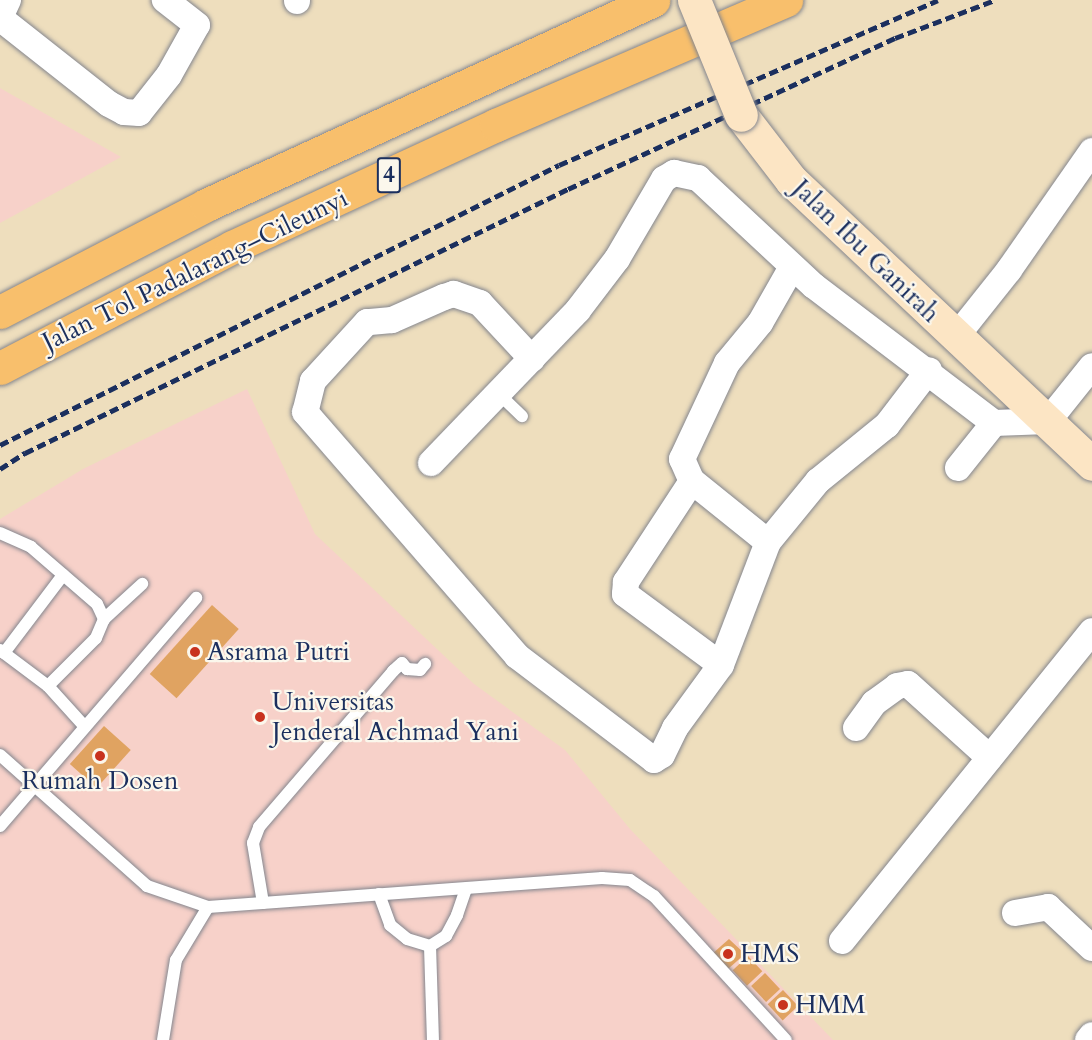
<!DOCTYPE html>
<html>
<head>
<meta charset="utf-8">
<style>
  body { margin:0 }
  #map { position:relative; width:1092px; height:1040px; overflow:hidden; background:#eedebd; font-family:Cardo,serif }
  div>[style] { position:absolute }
  .built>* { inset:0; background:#f7d1c9 }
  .building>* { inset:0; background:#e0a361; transform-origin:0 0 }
  .roads { filter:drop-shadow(0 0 2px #84868e) drop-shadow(0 0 2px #84868e) }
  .lane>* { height:12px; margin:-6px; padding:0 6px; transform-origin:6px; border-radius:6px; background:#fff }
  .street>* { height:26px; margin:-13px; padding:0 13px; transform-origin:13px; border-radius:13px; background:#fff }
  .secondary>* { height:33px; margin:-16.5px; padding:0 16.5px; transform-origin:16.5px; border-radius:16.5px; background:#fce5c4 }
  .highway>* { height:33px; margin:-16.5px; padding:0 16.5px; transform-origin:16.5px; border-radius:16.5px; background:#f8bf6c }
  .rail>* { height:4.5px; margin-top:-2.25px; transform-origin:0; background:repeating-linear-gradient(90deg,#1b2f5e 0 9px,transparent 0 13.5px) }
  .bridges { filter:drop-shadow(0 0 2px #84868e) drop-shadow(0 0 2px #84868e) }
  .secondary-bridge>* { height:33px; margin:-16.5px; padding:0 16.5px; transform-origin:16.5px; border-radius:16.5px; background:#fce5c4 }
  .dots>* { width:16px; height:16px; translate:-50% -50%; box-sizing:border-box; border:3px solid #fbf7ec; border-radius:50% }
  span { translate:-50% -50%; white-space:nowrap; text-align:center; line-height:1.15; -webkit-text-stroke:4.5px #fbf7ec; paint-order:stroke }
  .shield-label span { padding:2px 4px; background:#fbf7ec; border:2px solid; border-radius:4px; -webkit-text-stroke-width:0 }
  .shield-label { font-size:24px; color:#1b2f5e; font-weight:700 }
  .street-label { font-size:26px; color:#1b2f5e }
  .poi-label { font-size:26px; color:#1b2f5e }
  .left { translate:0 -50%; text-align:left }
</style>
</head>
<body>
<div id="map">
  <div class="built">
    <div style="clip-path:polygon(0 88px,121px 157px,0 223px)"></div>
    <div style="clip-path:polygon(247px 389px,315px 534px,474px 684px,565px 750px,630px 829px,833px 1040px,0 1040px,0 519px,83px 469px)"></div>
  </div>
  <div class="building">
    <div style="left:212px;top:605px;width:36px;height:93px;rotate:42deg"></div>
    <div style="left:104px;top:726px;width:36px;height:51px;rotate:42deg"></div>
    <div style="clip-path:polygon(729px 939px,745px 954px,728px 969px,712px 954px)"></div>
    <div style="left:748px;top:956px;width:21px;height:21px;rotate:47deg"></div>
    <div style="left:765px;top:973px;width:22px;height:19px;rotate:47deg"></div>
    <div style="left:783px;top:990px;width:22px;height:21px;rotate:47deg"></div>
  </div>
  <div class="roads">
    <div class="lane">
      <div style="left:499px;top:394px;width:32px;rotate:44deg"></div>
      <div style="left:0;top:533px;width:34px;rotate:24deg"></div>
      <div style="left:31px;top:547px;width:87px;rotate:40.8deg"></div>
      <div style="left:97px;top:604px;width:17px;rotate:65deg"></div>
      <div style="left:104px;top:619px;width:21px;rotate:113deg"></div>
      <div style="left:96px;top:638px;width:68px;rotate:135deg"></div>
      <div style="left:104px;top:619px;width:52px;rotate:-42.6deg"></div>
      <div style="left:0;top:650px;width:60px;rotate:36.9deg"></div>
      <div style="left:48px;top:686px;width:55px;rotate:47.9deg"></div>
      <div style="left:4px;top:653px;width:98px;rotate:-52.9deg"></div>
      <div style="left:0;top:755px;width:197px;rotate:41.7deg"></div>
      <div style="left:147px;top:886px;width:65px;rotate:19deg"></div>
      <div style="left:208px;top:907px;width:395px;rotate:-4.2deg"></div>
      <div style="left:602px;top:878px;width:28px;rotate:4deg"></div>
      <div style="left:630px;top:880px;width:29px;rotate:34deg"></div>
      <div style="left:654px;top:896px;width:195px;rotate:47.5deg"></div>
      <div style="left:0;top:826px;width:301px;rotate:-49.3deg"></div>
      <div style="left:379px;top:894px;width:33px;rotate:70deg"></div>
      <div style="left:390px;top:925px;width:22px;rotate:39deg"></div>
      <div style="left:407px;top:939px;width:24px;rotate:17deg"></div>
      <div style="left:430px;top:946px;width:19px;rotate:-32deg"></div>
      <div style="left:446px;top:936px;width:24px;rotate:-62deg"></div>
      <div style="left:457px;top:915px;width:28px;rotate:-71deg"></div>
      <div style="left:263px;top:903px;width:61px;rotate:-99.5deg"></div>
      <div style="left:253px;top:843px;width:17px;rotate:-69deg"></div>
      <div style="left:259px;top:827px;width:206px;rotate:-49.3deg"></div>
      <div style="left:393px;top:671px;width:12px;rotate:-42deg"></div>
      <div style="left:402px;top:663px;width:8px;rotate:50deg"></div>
      <div style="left:407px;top:669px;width:13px;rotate:4deg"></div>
      <div style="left:420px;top:670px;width:8px;rotate:-50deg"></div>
      <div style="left:430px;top:946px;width:94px;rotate:88.2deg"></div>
      <div style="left:163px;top:1040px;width:81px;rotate:-80.8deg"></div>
      <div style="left:176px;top:960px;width:62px;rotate:-58.9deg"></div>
    </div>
    <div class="street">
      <div style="left:8px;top:0;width:17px;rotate:115deg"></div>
      <div style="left:1px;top:15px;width:8px;rotate:60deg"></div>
      <div style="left:5px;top:22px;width:132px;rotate:38.3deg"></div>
      <div style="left:109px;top:104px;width:17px;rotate:28deg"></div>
      <div style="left:124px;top:112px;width:15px;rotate:4deg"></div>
      <div style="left:139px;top:113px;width:48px;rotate:-51.7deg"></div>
      <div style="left:169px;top:75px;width:57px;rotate:-60.8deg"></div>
      <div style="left:197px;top:25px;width:41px;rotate:-142deg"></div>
      <div style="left:297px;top:1px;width:1px;rotate:-90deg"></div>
      <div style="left:792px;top:267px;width:64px;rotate:119.7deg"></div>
      <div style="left:760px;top:323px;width:52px;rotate:129.5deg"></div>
      <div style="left:727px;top:363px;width:106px;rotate:115.1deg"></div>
      <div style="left:682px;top:459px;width:24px;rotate:66deg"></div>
      <div style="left:692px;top:481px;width:97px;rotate:38.8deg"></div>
      <div style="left:768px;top:542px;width:79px;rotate:-50.7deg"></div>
      <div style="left:818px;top:481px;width:89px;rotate:-39.1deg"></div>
      <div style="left:887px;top:425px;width:69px;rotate:-52.6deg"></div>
      <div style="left:955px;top:338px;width:87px;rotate:-51.5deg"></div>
      <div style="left:1009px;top:270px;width:145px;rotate:-55.1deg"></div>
      <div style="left:532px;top:359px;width:76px;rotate:-132.9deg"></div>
      <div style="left:480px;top:303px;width:28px;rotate:-161deg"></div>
      <div style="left:454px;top:294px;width:10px;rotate:163deg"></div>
      <div style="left:444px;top:297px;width:57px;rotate:156.1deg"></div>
      <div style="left:392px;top:320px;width:25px;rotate:175deg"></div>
      <div style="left:367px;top:322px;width:80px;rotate:132.5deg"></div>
      <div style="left:313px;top:381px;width:32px;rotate:104deg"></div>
      <div style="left:305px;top:412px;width:323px;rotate:49deg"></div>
      <div style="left:517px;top:656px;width:172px;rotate:37.2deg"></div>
      <div style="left:654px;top:760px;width:9px;rotate:-32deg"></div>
      <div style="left:662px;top:755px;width:30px;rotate:-64deg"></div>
      <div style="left:675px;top:728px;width:78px;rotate:-53.9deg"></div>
      <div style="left:721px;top:665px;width:132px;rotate:-69.1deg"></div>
      <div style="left:431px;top:463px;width:212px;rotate:-46.1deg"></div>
      <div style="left:578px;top:310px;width:64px;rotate:-52.6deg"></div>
      <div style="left:617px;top:259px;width:93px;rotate:-59.6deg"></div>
      <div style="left:664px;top:179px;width:12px;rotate:-31deg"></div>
      <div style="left:674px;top:173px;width:25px;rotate:12deg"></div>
      <div style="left:698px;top:178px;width:158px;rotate:43deg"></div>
      <div style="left:814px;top:286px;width:226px;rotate:37.3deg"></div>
      <div style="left:958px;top:468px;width:58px;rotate:-51.3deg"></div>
      <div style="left:994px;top:423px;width:54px;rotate:-2.1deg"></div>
      <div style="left:1048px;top:421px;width:70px;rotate:-51.3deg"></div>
      <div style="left:692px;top:481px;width:121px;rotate:123.2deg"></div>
      <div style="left:626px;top:582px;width:12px;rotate:95deg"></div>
      <div style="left:625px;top:594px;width:119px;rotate:36.5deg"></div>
      <div style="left:856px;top:728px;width:31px;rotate:-54deg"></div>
      <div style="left:874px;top:703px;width:29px;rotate:-36deg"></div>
      <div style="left:897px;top:686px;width:11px;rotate:-10deg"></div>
      <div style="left:908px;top:684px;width:110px;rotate:42.1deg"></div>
      <div style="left:1015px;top:913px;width:34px;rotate:-10deg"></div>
      <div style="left:1048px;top:907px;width:60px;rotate:43deg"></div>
      <div style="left:842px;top:941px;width:398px;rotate:-51.1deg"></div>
      <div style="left:1088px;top:1040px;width:6px;rotate:-51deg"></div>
    </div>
    <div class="secondary">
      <div style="left:741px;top:115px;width:82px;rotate:52.4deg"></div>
      <div style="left:791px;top:180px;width:414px;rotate:43.3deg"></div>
    </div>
    <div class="highway">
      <div style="left:0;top:312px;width:232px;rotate:-27.4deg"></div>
      <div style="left:206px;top:205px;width:492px;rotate:-24.6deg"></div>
      <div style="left:0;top:368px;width:262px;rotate:-27.5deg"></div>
      <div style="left:232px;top:247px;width:291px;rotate:-24.8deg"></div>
      <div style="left:496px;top:125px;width:316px;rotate:-23.3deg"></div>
    </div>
  </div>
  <div class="rail">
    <div style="left:0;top:445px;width:625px;rotate:-26.61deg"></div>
    <div style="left:559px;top:165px;width:413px;rotate:-23.5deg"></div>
    <div style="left:0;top:469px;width:30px;rotate:-33deg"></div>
    <div style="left:25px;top:453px;width:604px;rotate:-25.93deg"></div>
    <div style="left:568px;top:189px;width:360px;rotate:-24.8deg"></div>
    <div style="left:895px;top:38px;width:107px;rotate:-20.8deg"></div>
  </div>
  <div class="bridges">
    <div class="secondary-bridge">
      <div style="left:694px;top:0;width:124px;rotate:67.8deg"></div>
    </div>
  </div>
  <div class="dots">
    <div style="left:195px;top:652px;background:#c8321e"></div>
    <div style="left:260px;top:717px;background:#c8321e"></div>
    <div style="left:100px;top:756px;background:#c8321e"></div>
    <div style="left:728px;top:954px;background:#c8321e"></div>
    <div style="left:783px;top:1005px;background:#c8321e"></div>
  </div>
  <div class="shield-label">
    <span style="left:389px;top:175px">4</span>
  </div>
  <div class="street-label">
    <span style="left:866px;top:251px;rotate:44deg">Jalan Ibu Ganirah</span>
    <span style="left:195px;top:270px;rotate:-26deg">Jalan Tol Padalarang–Cileunyi</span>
  </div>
  <div class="poi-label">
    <span class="left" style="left:207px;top:652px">Asrama Putri</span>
    <span class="left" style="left:272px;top:717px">Universitas<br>Jenderal Achmad Yani</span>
    <span style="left:100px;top:781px">Rumah Dosen</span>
    <span class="left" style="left:740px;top:954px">HMS</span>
    <span class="left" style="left:795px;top:1005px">HMM</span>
  </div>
</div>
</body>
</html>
